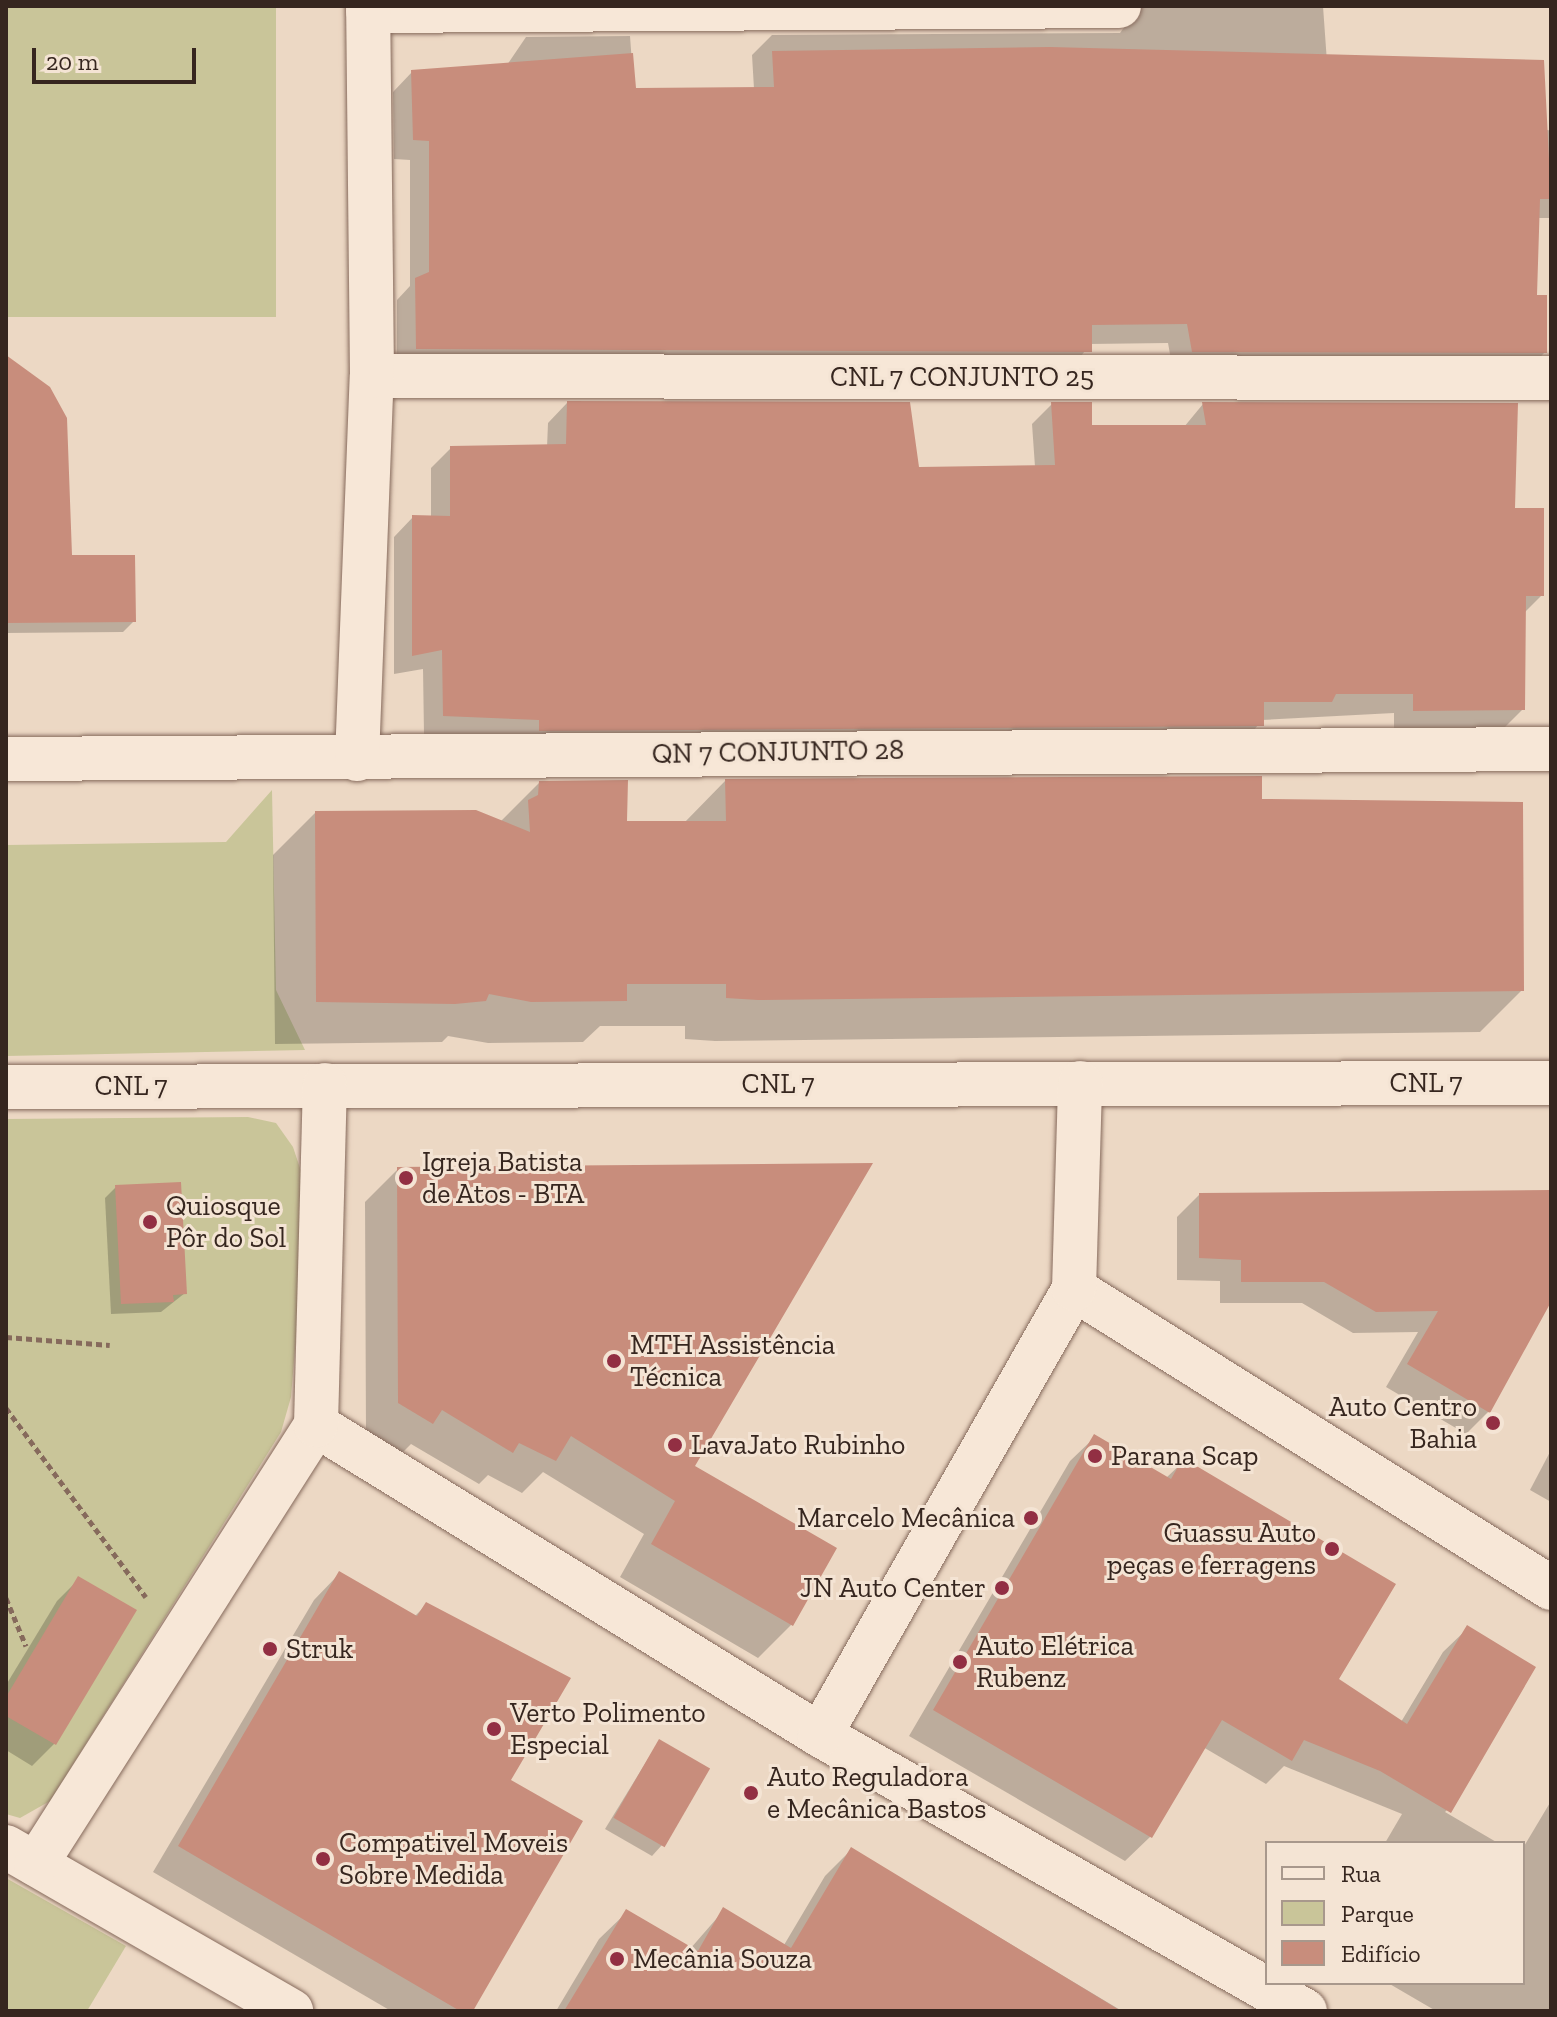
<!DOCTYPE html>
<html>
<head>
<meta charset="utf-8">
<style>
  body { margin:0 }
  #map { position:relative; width:1557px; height:2017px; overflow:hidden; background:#ecd8c4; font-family:"Zilla Slab",serif }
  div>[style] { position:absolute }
  .green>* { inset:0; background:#c9c599; transform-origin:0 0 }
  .shadow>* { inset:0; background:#0003 }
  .building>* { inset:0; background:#c88d7c; transform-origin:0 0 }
  .path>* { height:5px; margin-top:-2.5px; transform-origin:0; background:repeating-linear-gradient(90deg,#866a5c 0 6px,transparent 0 10px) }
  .roads { filter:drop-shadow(0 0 2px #866a5c) drop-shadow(0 0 2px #866a5c) }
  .minor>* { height:44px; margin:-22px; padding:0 22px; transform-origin:22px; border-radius:22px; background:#f7e7d7 }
  .dots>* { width:22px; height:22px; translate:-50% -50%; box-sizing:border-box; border:4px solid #f4e4d4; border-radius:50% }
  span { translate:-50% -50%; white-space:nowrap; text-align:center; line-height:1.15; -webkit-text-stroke:6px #f4e4d4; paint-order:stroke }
  .street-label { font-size:28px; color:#36261f }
  .poi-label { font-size:28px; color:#36261f }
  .left { translate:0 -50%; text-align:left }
  .right { translate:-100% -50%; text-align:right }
  .frame { position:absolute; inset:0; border:8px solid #36261f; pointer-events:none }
  .legend { position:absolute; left:1265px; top:1841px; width:260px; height:144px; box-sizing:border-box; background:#f4e4d4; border:2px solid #a8988c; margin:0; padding:10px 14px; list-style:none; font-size:24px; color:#36261f }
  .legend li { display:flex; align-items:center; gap:16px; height:40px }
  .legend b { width:40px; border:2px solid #a8988c }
  .scale { position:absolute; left:32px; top:48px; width:164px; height:36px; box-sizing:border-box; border:4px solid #36261f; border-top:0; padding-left:10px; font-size:24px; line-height:28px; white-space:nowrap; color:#36261f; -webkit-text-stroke:6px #f4e4d4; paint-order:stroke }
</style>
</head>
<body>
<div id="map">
  <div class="green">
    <div style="left:6px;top:6px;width:270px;height:311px"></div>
    <div style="clip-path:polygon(272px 790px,276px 990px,305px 1050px,6px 1056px,6px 845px,226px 842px)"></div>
    <div style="clip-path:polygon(248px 1117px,276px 1123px,293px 1147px,308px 1192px,291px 1397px,281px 1432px,50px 1801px,20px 1818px,6px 1814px,6px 1119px)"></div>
    <div style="clip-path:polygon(6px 1878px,126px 1946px,87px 2011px,6px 2011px)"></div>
  </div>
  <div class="shadow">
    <div style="clip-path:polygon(1114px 6px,1323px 6px,1327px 62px,1551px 131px,1551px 218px,1537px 218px,1535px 297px,1545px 352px,1526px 372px,1173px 371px,1168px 343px,1090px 344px,1070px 371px,397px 368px,397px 300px,410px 286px,410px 160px,394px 159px,393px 92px,412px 72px,507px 65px,526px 37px,630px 36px,634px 90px,754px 89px,752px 55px,772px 35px,1120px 33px,1125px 26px)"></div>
    <div style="clip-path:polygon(6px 366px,70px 557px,134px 621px,123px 632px,6px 633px)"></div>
    <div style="clip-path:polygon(567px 403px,917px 469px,1035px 467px,1032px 424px,1052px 404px,1090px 427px,1184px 427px,1203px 404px,1513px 510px,1542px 595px,1524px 613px,1523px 709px,1504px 728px,1394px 730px,1394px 713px,1262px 720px,1242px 745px,424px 735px,423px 669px,394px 674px,394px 537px,413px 517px,431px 518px,431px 468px,451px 448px,547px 447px,548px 423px)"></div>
    <div style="clip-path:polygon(725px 781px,1260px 801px,1522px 990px,1480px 1032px,715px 1041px,685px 1039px,685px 1026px,600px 1026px,583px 1042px,488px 1043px,448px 1036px,442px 1042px,275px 1044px,273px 855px,315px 813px,500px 822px,539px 783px,625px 823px,684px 823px)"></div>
    <div style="clip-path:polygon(398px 1169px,692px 1466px,835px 1549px,791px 1625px,758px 1658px,620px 1577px,644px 1534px,543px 1472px,522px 1493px,488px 1475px,479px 1484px,411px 1444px,399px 1456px,366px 1436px,365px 1202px)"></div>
    <div style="clip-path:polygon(116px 1187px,185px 1293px,161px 1312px,111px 1314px,105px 1198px)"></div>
    <div style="clip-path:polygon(1551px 1192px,1551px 1276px,1488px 1412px,1466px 1434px,1386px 1387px,1418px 1332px,1353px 1333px,1302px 1303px,1220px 1303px,1220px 1281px,1177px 1280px,1177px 1217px,1199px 1195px)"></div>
    <div style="clip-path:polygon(1095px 1437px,1166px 1478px,1184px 1461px,1337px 1680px,1401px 1722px,1443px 1652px,1468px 1628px,1456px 1801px,1445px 1812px,1498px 1843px,1385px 1843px,1402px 1814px,1284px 1766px,1266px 1784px,1203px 1747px,1150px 1837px,1125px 1861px,909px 1736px,1070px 1461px)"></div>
    <div style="clip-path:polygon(1551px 1450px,1551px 1502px,1530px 1490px)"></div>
    <div style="clip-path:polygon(339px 1574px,414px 1617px,426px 1605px,508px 1780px,468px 2011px,391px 2011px,153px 1872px,314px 1600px)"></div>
    <div style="clip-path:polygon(79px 1579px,134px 1610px,54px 1744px,32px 1766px,6px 1750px,6px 1685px,57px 1601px)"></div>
    <div style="clip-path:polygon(659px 1741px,662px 1845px,652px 1856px,605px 1829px)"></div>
    <div style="clip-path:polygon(1551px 1801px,1551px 2011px,1436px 2011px,1388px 1983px,1523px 1983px,1523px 1848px)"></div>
    <div style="clip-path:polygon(852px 1849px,1122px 2011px,556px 2011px,599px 1939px,627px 1912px,690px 1949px,724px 1910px,784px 1945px,825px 1876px)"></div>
  </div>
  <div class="building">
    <div style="clip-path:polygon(1050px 47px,1544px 60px,1551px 199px,1540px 199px,1537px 295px,1547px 295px,1547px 353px,1192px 352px,1187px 324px,1092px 325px,1092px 352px,416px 349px,415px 278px,429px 272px,429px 141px,413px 140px,411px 70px,633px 53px,636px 88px,774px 87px,772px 51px)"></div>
    <div style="clip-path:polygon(6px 355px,50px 387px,67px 418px,72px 555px,135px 555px,136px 622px,6px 623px)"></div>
    <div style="clip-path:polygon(567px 401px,910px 402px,919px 467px,1055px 465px,1051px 402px,1092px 402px,1092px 425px,1206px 425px,1202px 402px,1518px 403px,1515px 508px,1544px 508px,1544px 596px,1526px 596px,1525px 710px,1413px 711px,1413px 694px,1336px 694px,1332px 702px,1264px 702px,1264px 726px,539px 731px,539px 720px,443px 716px,442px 650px,412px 656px,412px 515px,450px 516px,450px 446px,566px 444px)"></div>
    <div style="clip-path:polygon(1262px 776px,1262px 799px,1523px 802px,1524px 991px,758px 1000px,726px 998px,726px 984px,627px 984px,627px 1001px,531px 1002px,489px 994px,486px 1001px,455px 1004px,316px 1002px,315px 811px,476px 810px,530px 832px,528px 800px,538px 795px,539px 781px,628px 780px,627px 821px,726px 821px,725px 779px)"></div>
    <div style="clip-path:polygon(873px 1163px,695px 1466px,837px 1548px,793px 1626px,651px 1544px,675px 1501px,571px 1436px,556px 1461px,519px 1443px,513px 1453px,442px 1410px,433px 1424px,398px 1403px,397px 1167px)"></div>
    <div style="clip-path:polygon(181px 1182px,187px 1294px,173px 1295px,174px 1302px,121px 1304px,115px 1185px)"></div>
    <div style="clip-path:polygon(1551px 1190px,1551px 1302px,1490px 1413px,1407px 1364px,1438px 1311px,1376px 1312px,1324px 1282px,1241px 1282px,1241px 1260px,1199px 1258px,1199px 1193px)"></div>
    <div style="clip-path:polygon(1094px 1434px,1171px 1479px,1183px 1458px,1396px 1584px,1339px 1679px,1407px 1724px,1467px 1625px,1536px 1667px,1451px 1813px,1380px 1771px,1304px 1740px,1292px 1761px,1222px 1720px,1152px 1838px,933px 1710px)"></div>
    <div style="clip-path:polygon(339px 1571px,417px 1616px,426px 1602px,571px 1678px,511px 1780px,583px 1821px,473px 2011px,460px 2011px,178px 1846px)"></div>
    <div style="clip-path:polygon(78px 1576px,137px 1610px,56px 1745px,6px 1716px,6px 1697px)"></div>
    <div style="left:659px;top:1739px;width:59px;height:91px;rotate:30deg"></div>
    <div style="clip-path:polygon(851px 1847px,1121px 2011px,564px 2011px,626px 1909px,698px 1951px,723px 1907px,791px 1948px)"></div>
  </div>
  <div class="path">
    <div style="left:6px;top:1337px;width:104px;rotate:4.4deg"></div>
    <div style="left:6px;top:1408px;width:235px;rotate:53.5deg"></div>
    <div style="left:6px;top:1598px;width:52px;rotate:67.4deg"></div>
  </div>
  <div class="roads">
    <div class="minor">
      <div style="left:368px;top:11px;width:751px;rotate:-0.38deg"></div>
      <div style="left:372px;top:376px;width:1179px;rotate:0.1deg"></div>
      <div style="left:6px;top:759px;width:1545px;rotate:-0.37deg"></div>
      <div style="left:357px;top:759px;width:383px;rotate:-87.8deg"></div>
      <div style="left:372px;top:376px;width:370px;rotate:-90.6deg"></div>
      <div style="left:6px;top:1087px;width:1545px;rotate:-0.15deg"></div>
      <div style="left:1074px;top:1289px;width:563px;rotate:32.08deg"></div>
      <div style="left:316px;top:1425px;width:592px;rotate:31.59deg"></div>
      <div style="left:820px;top:1735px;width:558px;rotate:29.64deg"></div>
      <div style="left:820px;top:1735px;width:513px;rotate:-60.34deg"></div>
      <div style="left:1074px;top:1289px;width:206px;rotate:-88.3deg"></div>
      <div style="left:6px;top:1847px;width:329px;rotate:29.9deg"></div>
      <div style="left:36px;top:1864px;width:521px;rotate:-57.47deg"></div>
      <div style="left:316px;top:1425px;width:340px;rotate:-88.5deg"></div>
    </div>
  </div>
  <div class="dots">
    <div style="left:406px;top:1178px;background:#922f43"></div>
    <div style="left:150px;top:1222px;background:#922f43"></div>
    <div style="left:614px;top:1361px;background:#922f43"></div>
    <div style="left:1493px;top:1423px;background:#922f43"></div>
    <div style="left:675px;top:1445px;background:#922f43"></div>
    <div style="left:1095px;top:1456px;background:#922f43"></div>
    <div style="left:1031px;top:1518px;background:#922f43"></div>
    <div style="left:1332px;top:1549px;background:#922f43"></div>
    <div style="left:1002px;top:1588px;background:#922f43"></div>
    <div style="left:270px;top:1649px;background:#922f43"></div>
    <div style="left:960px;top:1662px;background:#922f43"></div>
    <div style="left:494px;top:1729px;background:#922f43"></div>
    <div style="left:751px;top:1793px;background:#922f43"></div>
    <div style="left:323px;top:1859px;background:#922f43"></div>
    <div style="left:617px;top:1959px;background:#922f43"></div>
  </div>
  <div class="street-label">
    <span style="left:962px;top:377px">CNL 7 CONJUNTO 25</span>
    <span style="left:778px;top:752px;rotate:-1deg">QN 7 CONJUNTO 28</span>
    <span style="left:1426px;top:1083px">CNL 7</span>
    <span style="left:778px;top:1084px">CNL 7</span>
    <span style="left:131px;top:1086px">CNL 7</span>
  </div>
  <div class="poi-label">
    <span class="left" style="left:422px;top:1178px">Igreja Batista<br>de Atos - BTA</span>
    <span class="left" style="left:166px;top:1222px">Quiosque<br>Pôr do Sol</span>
    <span class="left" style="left:630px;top:1361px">MTH Assistência<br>Técnica</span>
    <span class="right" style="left:1477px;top:1423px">Auto Centro<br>Bahia</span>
    <span class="left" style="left:691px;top:1445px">LavaJato Rubinho</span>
    <span class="left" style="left:1111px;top:1456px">Parana Scap</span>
    <span class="right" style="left:1015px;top:1518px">Marcelo Mecânica</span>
    <span class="right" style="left:1316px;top:1549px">Guassu Auto<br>peças e ferragens</span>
    <span class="right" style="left:986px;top:1588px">JN Auto Center</span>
    <span class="left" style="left:976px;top:1662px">Auto Elétrica<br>Rubenz</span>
    <span class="left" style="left:286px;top:1649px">Struk</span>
    <span class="left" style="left:510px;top:1729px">Verto Polimento<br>Especial</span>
    <span class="left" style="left:767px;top:1793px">Auto Reguladora<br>e Mecânica Bastos</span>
    <span class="left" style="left:339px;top:1859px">Compativel Moveis<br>Sobre Medida</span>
    <span class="left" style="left:633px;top:1959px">Mecânia Souza</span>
  </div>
  <div class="frame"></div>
  <ul class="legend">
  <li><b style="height:10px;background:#f7e7d7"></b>Rua</li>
  <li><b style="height:22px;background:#c9c599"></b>Parque</li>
  <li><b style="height:22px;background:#c88d7c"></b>Edifício</li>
  </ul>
  <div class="scale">20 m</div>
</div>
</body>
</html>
